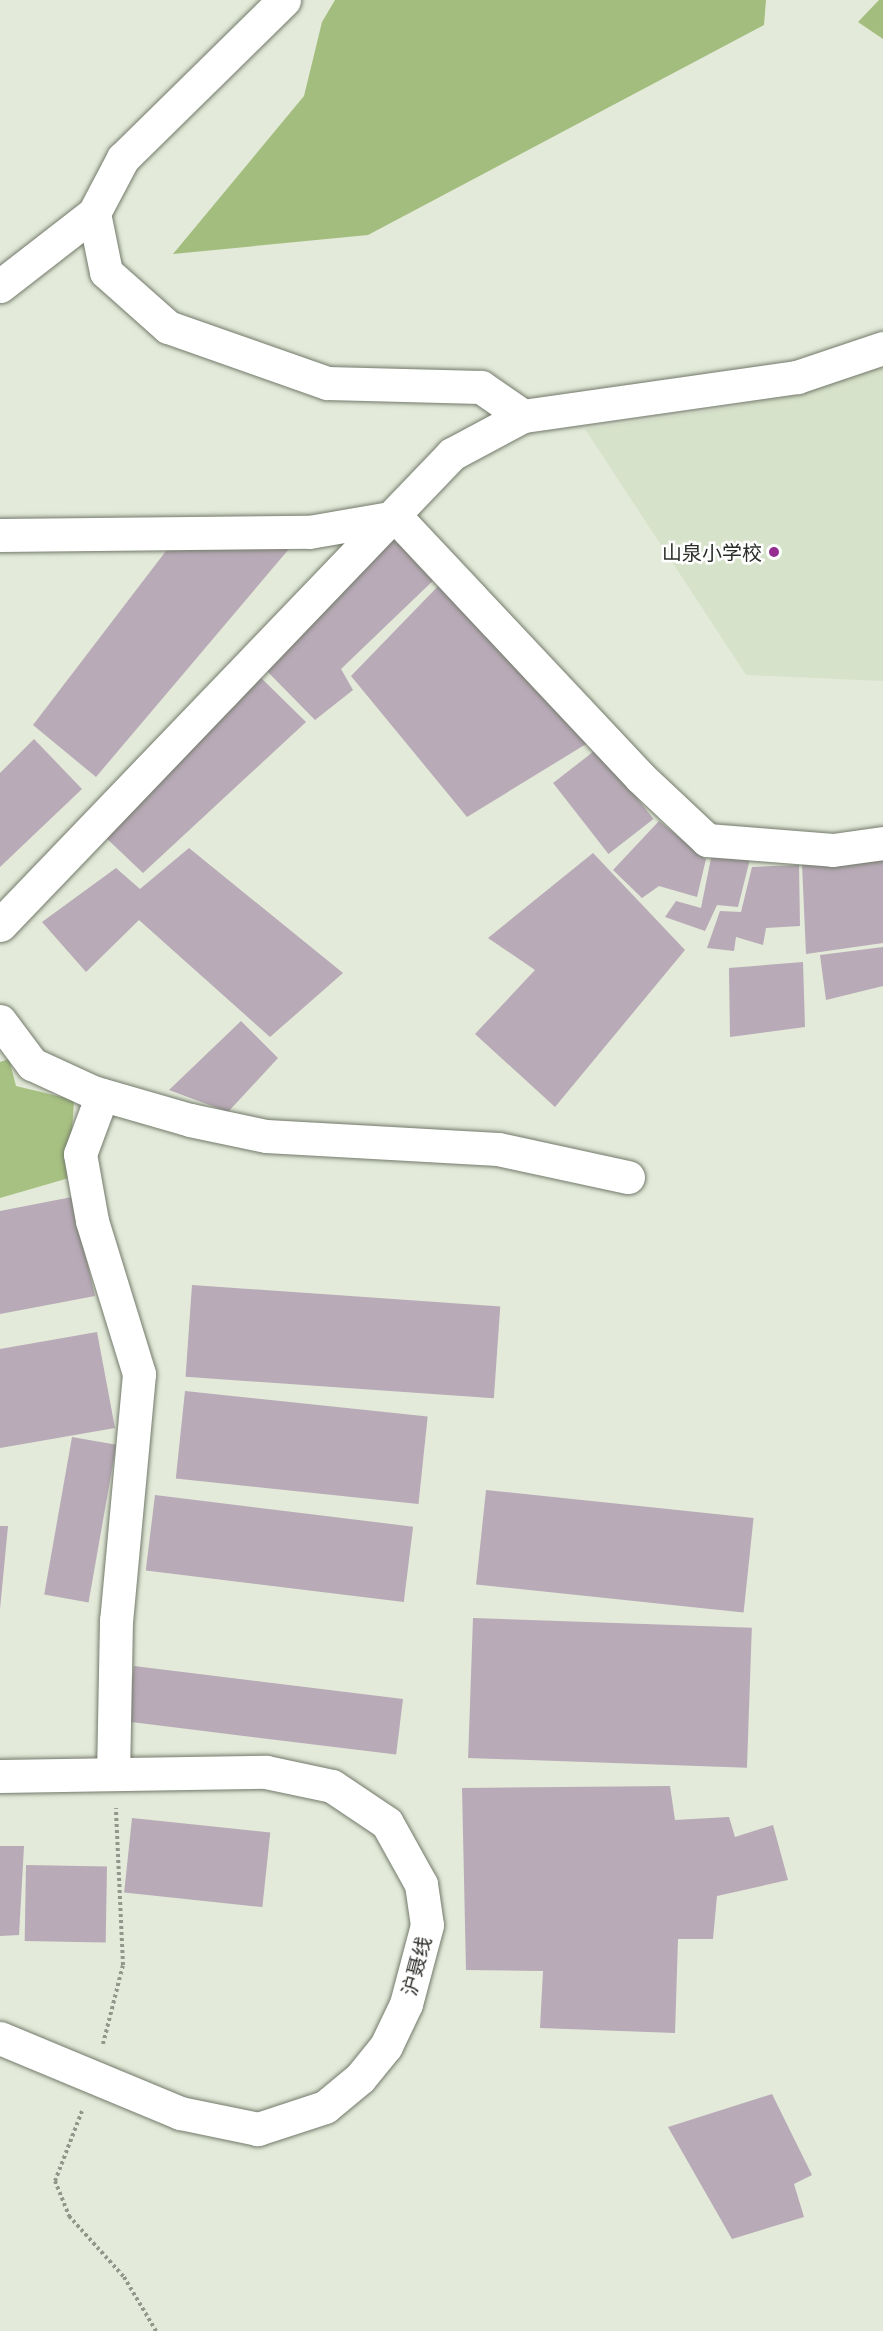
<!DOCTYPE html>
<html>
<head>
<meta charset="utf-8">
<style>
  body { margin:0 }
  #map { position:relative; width:883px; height:2331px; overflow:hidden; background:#e3ead9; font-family:Merriweather,"Noto Sans SC",serif }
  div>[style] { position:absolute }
  .built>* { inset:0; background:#d7e2ca }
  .green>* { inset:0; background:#a7c182 }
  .forest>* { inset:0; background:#a3bd7e }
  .building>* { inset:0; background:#b8aab7; transform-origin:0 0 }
  .path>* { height:4px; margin-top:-2px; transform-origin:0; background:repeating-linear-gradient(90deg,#92978b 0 3px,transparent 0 6px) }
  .roads { filter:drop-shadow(0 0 2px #737a6b) drop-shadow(0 0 2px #737a6b) }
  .street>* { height:33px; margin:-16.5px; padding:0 16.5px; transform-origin:16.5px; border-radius:16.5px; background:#fff }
  .secondary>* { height:33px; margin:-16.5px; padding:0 16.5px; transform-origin:16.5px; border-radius:16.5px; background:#fff }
  .highway>* { height:33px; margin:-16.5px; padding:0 16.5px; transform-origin:16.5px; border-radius:16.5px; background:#fff }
  .dots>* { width:16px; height:16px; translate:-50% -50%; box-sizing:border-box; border:3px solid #fff; border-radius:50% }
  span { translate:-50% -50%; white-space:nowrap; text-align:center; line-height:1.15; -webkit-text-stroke:5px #fff; paint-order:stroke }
  .poi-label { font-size:20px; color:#2b2e28 }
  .right { translate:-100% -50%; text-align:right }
  .street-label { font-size:20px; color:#2b2e28 }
</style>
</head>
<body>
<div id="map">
  <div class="built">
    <div style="clip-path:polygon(883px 364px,883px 681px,746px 675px,585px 429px,734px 407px)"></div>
  </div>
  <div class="green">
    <div style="clip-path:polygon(9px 1059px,16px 1086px,74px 1100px,69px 1178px,0 1198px,0 1062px)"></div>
  </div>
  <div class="forest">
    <div style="clip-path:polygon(335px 0,766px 0,764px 25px,368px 235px,173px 254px,304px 96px,322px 22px)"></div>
    <div style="clip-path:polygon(879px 0,883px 0,883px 39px,858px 22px)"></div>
  </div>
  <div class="building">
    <div style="clip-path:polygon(397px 534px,440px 574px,341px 669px,353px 690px,315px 720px,262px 666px)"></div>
    <div style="clip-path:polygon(294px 543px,96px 777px,33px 725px,169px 547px)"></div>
    <div style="clip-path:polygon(445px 579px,591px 741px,467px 817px,351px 676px)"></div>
    <div style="clip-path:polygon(255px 672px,306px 722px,143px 873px,103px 835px)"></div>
    <div style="clip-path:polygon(34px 739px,82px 789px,0 867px,0 773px)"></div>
    <div style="left:598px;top:748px;width:90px;height:57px;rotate:52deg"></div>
    <div style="clip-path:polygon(659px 821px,706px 859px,697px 897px,659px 886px,642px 898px,613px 870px)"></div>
    <div style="clip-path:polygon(189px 848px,343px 973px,270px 1037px,139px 920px,86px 972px,42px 922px,116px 868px,140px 889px)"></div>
    <div style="clip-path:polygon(593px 853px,685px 950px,555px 1107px,475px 1034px,535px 970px,488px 938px)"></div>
    <div style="clip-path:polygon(883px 857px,883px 943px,806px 954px,802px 864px)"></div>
    <div style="clip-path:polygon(711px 858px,750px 859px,738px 907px,717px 905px,705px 931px,665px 917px,676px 901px,701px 908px)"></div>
    <div style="clip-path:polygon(799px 865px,800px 926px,766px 928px,763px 945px,736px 937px,734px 951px,707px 948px,720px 911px,741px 912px,752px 867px)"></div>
    <div style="clip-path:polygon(883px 947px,883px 986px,826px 1000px,820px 955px)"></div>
    <div style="clip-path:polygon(803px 962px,805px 1027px,730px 1037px,729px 968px)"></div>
    <div style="clip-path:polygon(241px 1021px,278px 1058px,228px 1112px,169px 1090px)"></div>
    <div style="clip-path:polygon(72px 1197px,95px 1296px,0 1314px,0 1211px)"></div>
    <div style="left:192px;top:1285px;width:309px;height:92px;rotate:4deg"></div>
    <div style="clip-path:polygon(97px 1332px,115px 1428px,0 1448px,0 1349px)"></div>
    <div style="left:185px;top:1391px;width:244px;height:88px;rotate:6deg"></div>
    <div style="left:72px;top:1437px;width:45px;height:160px;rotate:10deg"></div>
    <div style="left:486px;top:1490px;width:269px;height:95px;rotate:6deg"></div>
    <div style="left:155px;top:1495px;width:260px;height:76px;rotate:7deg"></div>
    <div style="clip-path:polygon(0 1526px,8px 1526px,0 1609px)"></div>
    <div style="left:473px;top:1618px;width:279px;height:140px;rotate:2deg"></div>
    <div style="left:134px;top:1666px;width:271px;height:56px;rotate:7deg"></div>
    <div style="clip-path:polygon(670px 1786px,675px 1820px,729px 1817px,735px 1837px,773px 1825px,788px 1880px,717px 1896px,713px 1939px,678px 1939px,675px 2033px,540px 2028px,543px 1971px,466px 1970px,462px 1788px)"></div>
    <div style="left:132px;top:1818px;width:139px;height:75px;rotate:6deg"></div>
    <div style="clip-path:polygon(0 1846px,24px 1846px,19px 1935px,0 1936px)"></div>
    <div style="left:26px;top:1865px;width:81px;height:76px;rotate:1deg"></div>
    <div style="clip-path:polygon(772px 2094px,812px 2175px,794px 2184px,804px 2217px,732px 2239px,668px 2127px)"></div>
  </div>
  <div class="path">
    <div style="left:103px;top:2044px;width:81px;rotate:-75.8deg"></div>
    <div style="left:123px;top:1965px;width:157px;rotate:-92.6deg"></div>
    <div style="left:82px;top:2111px;width:75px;rotate:111.1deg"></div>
    <div style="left:55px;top:2181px;width:38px;rotate:68deg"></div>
    <div style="left:69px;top:2216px;width:82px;rotate:48deg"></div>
    <div style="left:124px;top:2277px;width:63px;rotate:59.3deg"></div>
  </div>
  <div class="roads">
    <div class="street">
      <div style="left:284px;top:0;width:226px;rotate:135.5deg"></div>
      <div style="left:123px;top:158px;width:62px;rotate:117.8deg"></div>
      <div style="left:94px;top:213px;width:60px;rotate:78.5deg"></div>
      <div style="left:106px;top:272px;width:83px;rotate:41.6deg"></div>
      <div style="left:168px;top:327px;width:169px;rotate:19.4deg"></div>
      <div style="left:327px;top:383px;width:154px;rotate:1.5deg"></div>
      <div style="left:481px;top:387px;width:51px;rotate:34.6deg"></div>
      <div style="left:0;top:286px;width:119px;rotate:-37.8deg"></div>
      <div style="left:0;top:535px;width:309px;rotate:-0.6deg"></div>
      <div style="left:309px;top:532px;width:88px;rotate:-9.8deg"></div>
      <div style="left:396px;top:517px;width:357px;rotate:46.8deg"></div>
      <div style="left:640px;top:777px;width:92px;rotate:43.2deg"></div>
      <div style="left:707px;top:840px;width:126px;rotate:4.5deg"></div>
      <div style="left:833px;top:850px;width:50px;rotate:-8deg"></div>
      <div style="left:0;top:1021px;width:54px;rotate:53.3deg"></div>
      <div style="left:32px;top:1064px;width:67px;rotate:24.7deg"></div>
      <div style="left:93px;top:1092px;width:101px;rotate:16.1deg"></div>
      <div style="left:190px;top:1120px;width:78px;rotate:11.9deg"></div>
      <div style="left:266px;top:1136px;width:232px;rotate:3.2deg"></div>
      <div style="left:498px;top:1149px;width:133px;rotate:12.2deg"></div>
      <div style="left:102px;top:1095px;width:63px;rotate:110.4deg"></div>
      <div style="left:80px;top:1154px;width:68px;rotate:79.8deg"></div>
      <div style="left:92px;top:1221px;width:160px;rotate:72.9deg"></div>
      <div style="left:139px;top:1374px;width:247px;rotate:95.3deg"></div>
      <div style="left:116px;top:1620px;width:153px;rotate:91.1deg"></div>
    </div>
    <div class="secondary">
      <div style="left:0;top:925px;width:653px;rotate:-46.18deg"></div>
      <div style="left:452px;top:454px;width:81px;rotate:-28.2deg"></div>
      <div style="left:523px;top:416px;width:277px;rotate:-8.1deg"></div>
      <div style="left:797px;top:377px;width:91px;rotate:-18.6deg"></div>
    </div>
    <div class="highway">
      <div style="left:0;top:1776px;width:266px;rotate:-0.9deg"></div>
      <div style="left:266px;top:1772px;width:67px;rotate:12deg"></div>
      <div style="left:332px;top:1786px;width:66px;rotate:33.9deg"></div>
      <div style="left:387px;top:1823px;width:70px;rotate:60.9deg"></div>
      <div style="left:421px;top:1884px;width:41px;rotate:81.7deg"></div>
      <div style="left:427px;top:1925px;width:82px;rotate:104.9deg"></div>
      <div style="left:406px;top:2004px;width:47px;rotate:115.5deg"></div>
      <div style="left:386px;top:2046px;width:41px;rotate:129.1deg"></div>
      <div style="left:360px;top:2078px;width:45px;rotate:140.4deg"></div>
      <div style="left:325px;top:2107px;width:71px;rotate:161.8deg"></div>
      <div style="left:258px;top:2129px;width:80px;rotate:-168.4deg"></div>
      <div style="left:180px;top:2113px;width:195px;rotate:-157.4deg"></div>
    </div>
  </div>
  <div class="dots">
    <div style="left:774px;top:552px;background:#952c90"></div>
  </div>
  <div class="poi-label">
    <span class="right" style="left:762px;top:552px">山泉小学校</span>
  </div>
  <div class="street-label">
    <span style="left:416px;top:1966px;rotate:-75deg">沪聂线</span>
  </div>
</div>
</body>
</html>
